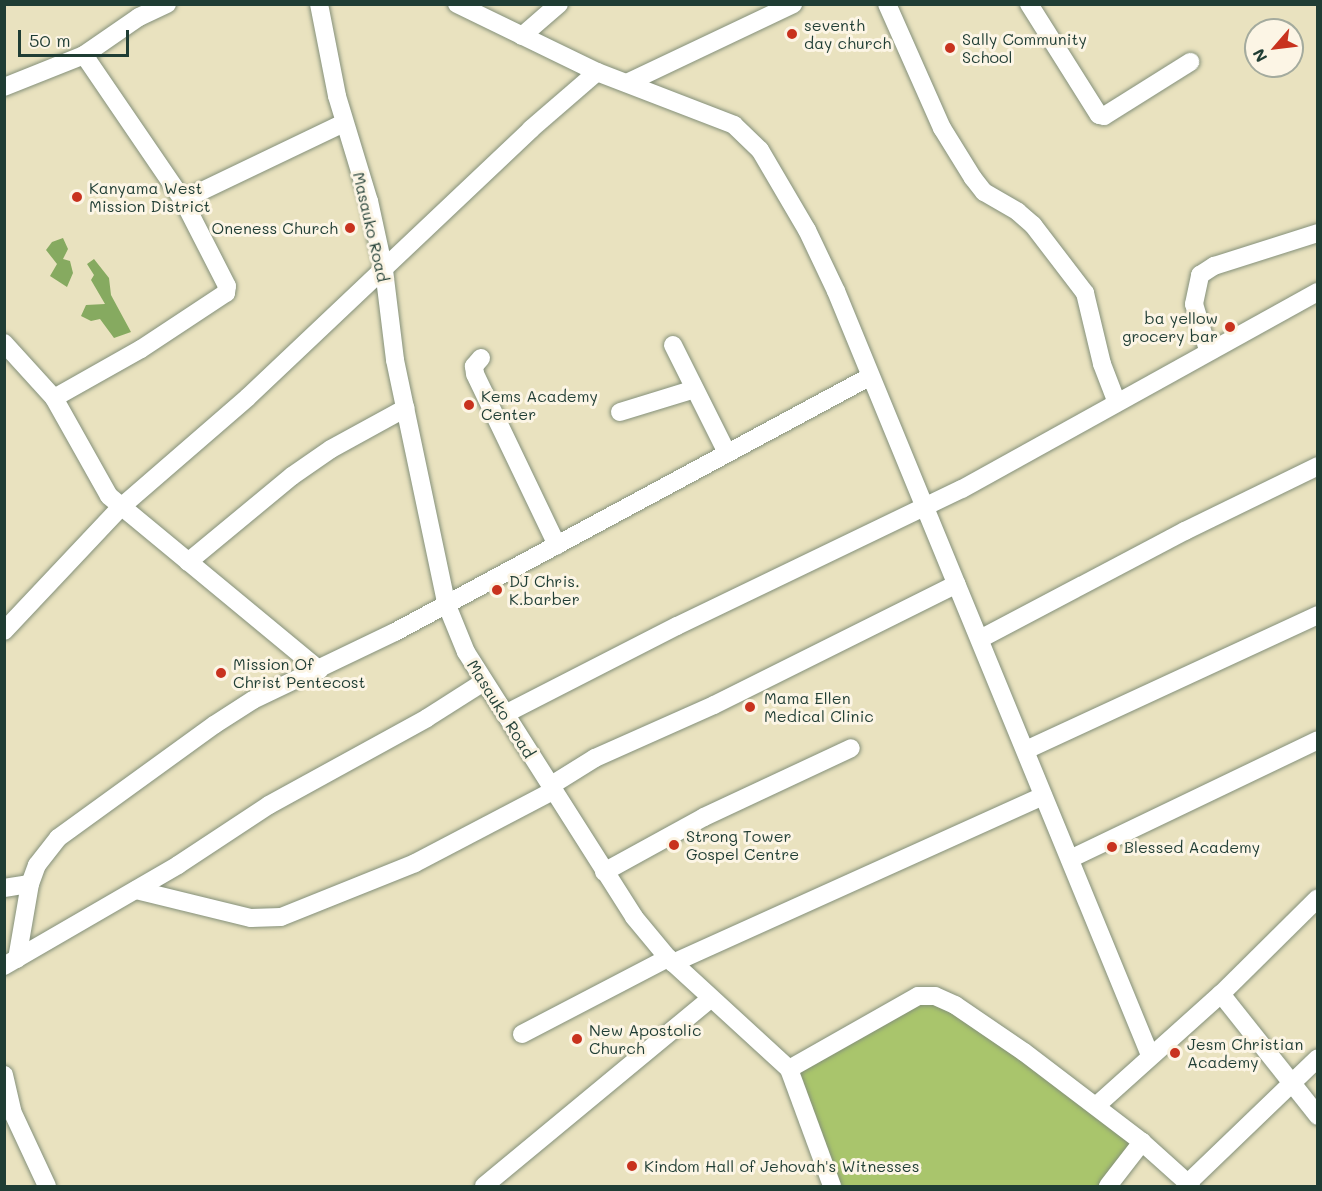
<!DOCTYPE html>
<html>
<head>
<meta charset="utf-8">
<style>
  body { margin:0 }
  #map { position:relative; width:1322px; height:1191px; overflow:hidden; background:#e9e2bf; font-family:Mali,sans-serif }
  div>[style] { position:absolute }
  .green>* { inset:0; background:#a9c56c }
  .forest>* { inset:0; background:#86aa60 }
  .roads { filter:drop-shadow(0 0 2px #84907a) drop-shadow(0 0 2px #84907a) }
  .minor>* { height:18px; margin:-9px; padding:0 9px; transform-origin:9px; border-radius:9px; background:#fff }
  .dots>* { width:16px; height:16px; translate:-50% -50%; box-sizing:border-box; border:3px solid #fcf5e5; border-radius:50% }
  span { translate:-50% -50%; white-space:nowrap; text-align:center; line-height:1.15; -webkit-text-stroke:6px #fcf5e5; paint-order:stroke }
  .poi-label { font-size:16px; color:#1f3d34 }
  .left { translate:0 -50%; text-align:left }
  .right { translate:-100% -50%; text-align:right }
  .street-label { font-size:16px; color:#1f3d34 }
  .frame { position:absolute; inset:0; border:6px solid #1f3d34; pointer-events:none }
  .north { position:absolute; left:1244px; top:18px; width:60px; height:60px; box-sizing:border-box; background:#fcf5e5; border:2px solid #a4ab9e; border-radius:50%; rotate:242deg; font-size:16px; font-weight:700; line-height:24px; text-align:center; color:#1f3d34 }
  .north::after { content:''; display:block; margin:auto; width:21px; height:27px; background:#c8321e; clip-path:polygon(50% 0,100% 100%,50% 72%,0 100%) }
  .scale { position:absolute; left:18px; top:30px; width:111px; height:27px; box-sizing:border-box; border:3px solid #1f3d34; border-top:0; padding-left:8px; font-size:18px; line-height:21px; white-space:nowrap; color:#1f3d34; -webkit-text-stroke:4px #fcf5e5; paint-order:stroke }
</style>
</head>
<body>
<div id="map">
  <div class="green">
    <div style="clip-path:polygon(929px 1000px,963px 1015px,1134px 1143px,1103px 1186px,838px 1186px,796px 1071px)"></div>
  </div>
  <div class="forest">
    <div style="clip-path:polygon(63px 238px,68px 249px,63px 259px,70px 261px,73px 273px,67px 287px,50px 276px,57px 264px,46px 250px,52px 242px)"></div>
    <div style="clip-path:polygon(94px 259px,109px 278px,111px 295px,131px 332px,114px 338px,100px 319px,91px 321px,81px 316px,86px 305px,105px 304px,91px 280px,94px 275px,87px 264px)"></div>
  </div>
  <div class="roads">
    <div class="minor">
      <div style="left:319px;top:4px;width:94px;rotate:78.9deg"></div>
      <div style="left:337px;top:96px;width:110px;rotate:73.1deg"></div>
      <div style="left:369px;top:201px;width:71px;rotate:77.7deg"></div>
      <div style="left:384px;top:270px;width:91px;rotate:83deg"></div>
      <div style="left:395px;top:360px;width:248px;rotate:78.1deg"></div>
      <div style="left:446px;top:603px;width:53px;rotate:67.8deg"></div>
      <div style="left:466px;top:652px;width:314px;rotate:57.6deg"></div>
      <div style="left:634px;top:917px;width:53px;rotate:50.3deg"></div>
      <div style="left:668px;top:958px;width:164px;rotate:42.5deg"></div>
      <div style="left:789px;top:1069px;width:125px;rotate:69.8deg"></div>
      <div style="left:457px;top:4px;width:156px;rotate:25.9deg"></div>
      <div style="left:597px;top:72px;width:147px;rotate:21.1deg"></div>
      <div style="left:734px;top:125px;width:36px;rotate:44deg"></div>
      <div style="left:760px;top:150px;width:93px;rotate:59.6deg"></div>
      <div style="left:807px;top:230px;width:68px;rotate:64.6deg"></div>
      <div style="left:836px;top:291px;width:826px;rotate:67.66deg"></div>
      <div style="left:887px;top:4px;width:136px;rotate:66.1deg"></div>
      <div style="left:942px;top:128px;width:59px;rotate:58.2deg"></div>
      <div style="left:973px;top:178px;width:18px;rotate:52deg"></div>
      <div style="left:984px;top:192px;width:39px;rotate:30deg"></div>
      <div style="left:1018px;top:212px;width:20px;rotate:41deg"></div>
      <div style="left:1033px;top:225px;width:86px;rotate:52.6deg"></div>
      <div style="left:1085px;top:293px;width:73px;rotate:76.5deg"></div>
      <div style="left:1102px;top:364px;width:40px;rotate:69deg"></div>
      <div style="left:1029px;top:4px;width:131px;rotate:57.8deg"></div>
      <div style="left:1099px;top:115px;width:5px;rotate:11deg"></div>
      <div style="left:1104px;top:116px;width:102px;rotate:-32.1deg"></div>
      <div style="left:522px;top:36px;width:49px;rotate:-40.9deg"></div>
      <div style="left:84px;top:55px;width:176px;rotate:55.7deg"></div>
      <div style="left:183px;top:200px;width:178px;rotate:-25.6deg"></div>
      <div style="left:627px;top:83px;width:184px;rotate:-25.4deg"></div>
      <div style="left:4px;top:87px;width:86px;rotate:-21.8deg"></div>
      <div style="left:84px;top:55px;width:67px;rotate:-34.6deg"></div>
      <div style="left:139px;top:17px;width:31px;rotate:-25deg"></div>
      <div style="left:4px;top:343px;width:74px;rotate:47.7deg"></div>
      <div style="left:54px;top:398px;width:112px;rotate:60.7deg"></div>
      <div style="left:109px;top:496px;width:273px;rotate:39.6deg"></div>
      <div style="left:673px;top:345px;width:121px;rotate:63.4deg"></div>
      <div style="left:1208px;top:350px;width:48px;rotate:-106.9deg"></div>
      <div style="left:1194px;top:304px;width:30px;rotate:-78deg"></div>
      <div style="left:1200px;top:275px;width:17px;rotate:-33deg"></div>
      <div style="left:1214px;top:266px;width:109px;rotate:-17.6deg"></div>
      <div style="left:481px;top:358px;width:11px;rotate:131deg"></div>
      <div style="left:474px;top:366px;width:8px;rotate:83deg"></div>
      <div style="left:475px;top:374px;width:190px;rotate:64.4deg"></div>
      <div style="left:54px;top:398px;width:100px;rotate:-29.4deg"></div>
      <div style="left:141px;top:349px;width:102px;rotate:-33.4deg"></div>
      <div style="left:226px;top:293px;width:7px;rotate:-82deg"></div>
      <div style="left:227px;top:286px;width:97px;rotate:-117.1deg"></div>
      <div style="left:620px;top:412px;width:78px;rotate:-17deg"></div>
      <div style="left:188px;top:562px;width:135px;rotate:-39.6deg"></div>
      <div style="left:292px;top:476px;width:47px;rotate:-34.7deg"></div>
      <div style="left:331px;top:449px;width:85px;rotate:-28.7deg"></div>
      <div style="left:4px;top:631px;width:169px;rotate:-46.7deg"></div>
      <div style="left:120px;top:508px;width:169px;rotate:-40.9deg"></div>
      <div style="left:248px;top:397px;width:390px;rotate:-43.4deg"></div>
      <div style="left:531px;top:129px;width:87px;rotate:-40.8deg"></div>
      <div style="left:980px;top:639px;width:232px;rotate:-27.8deg"></div>
      <div style="left:1185px;top:531px;width:148px;rotate:-26deg"></div>
      <div style="left:505px;top:714px;width:193px;rotate:-27.1deg"></div>
      <div style="left:677px;top:626px;width:316px;rotate:-25.7deg"></div>
      <div style="left:962px;top:489px;width:407px;rotate:-29deg"></div>
      <div style="left:1026px;top:750px;width:322px;rotate:-24.8deg"></div>
      <div style="left:550px;top:786px;width:53px;rotate:-31.9deg"></div>
      <div style="left:595px;top:758px;width:130px;rotate:-24deg"></div>
      <div style="left:714px;top:705px;width:271px;rotate:-26.5deg"></div>
      <div style="left:1070px;top:859px;width:275px;rotate:-25.6deg"></div>
      <div style="left:604px;top:872px;width:114px;rotate:-28.8deg"></div>
      <div style="left:704px;top:817px;width:162px;rotate:-25.1deg"></div>
      <div style="left:4px;top:888px;width:26px;rotate:-9deg"></div>
      <div style="left:136px;top:890px;width:118px;rotate:13.7deg"></div>
      <div style="left:251px;top:918px;width:30px;rotate:-2deg"></div>
      <div style="left:281px;top:917px;width:144px;rotate:-21.9deg"></div>
      <div style="left:415px;top:863px;width:156px;rotate:-27.6deg"></div>
      <div style="left:17px;top:959px;width:76px;rotate:-80.2deg"></div>
      <div style="left:30px;top:884px;width:20px;rotate:-70deg"></div>
      <div style="left:37px;top:865px;width:34px;rotate:-52deg"></div>
      <div style="left:58px;top:838px;width:193px;rotate:-35.9deg"></div>
      <div style="left:214px;top:725px;width:46px;rotate:-32.7deg"></div>
      <div style="left:253px;top:700px;width:157px;rotate:-25.6deg"></div>
      <div style="left:395px;top:632px;width:540px;rotate:-28.27deg"></div>
      <div style="left:673px;top:963px;width:406px;rotate:-24.3deg"></div>
      <div style="left:4px;top:966px;width:201px;rotate:-30.1deg"></div>
      <div style="left:178px;top:865px;width:109px;rotate:-33.4deg"></div>
      <div style="left:269px;top:805px;width:180px;rotate:-28.8deg"></div>
      <div style="left:427px;top:718px;width:65px;rotate:-32.5deg"></div>
      <div style="left:1221px;top:994px;width:156px;rotate:51.5deg"></div>
      <div style="left:522px;top:1034px;width:165px;rotate:-27.5deg"></div>
      <div style="left:789px;top:1069px;width:148px;rotate:-29.5deg"></div>
      <div style="left:918px;top:996px;width:17px"></div>
      <div style="left:935px;top:996px;width:22px;rotate:24deg"></div>
      <div style="left:955px;top:1005px;width:83px;rotate:34.3deg"></div>
      <div style="left:1024px;top:1052px;width:148px;rotate:37.3deg"></div>
      <div style="left:1142px;top:1142px;width:66px;rotate:41.9deg"></div>
      <div style="left:4px;top:1075px;width:37px;rotate:77deg"></div>
      <div style="left:12px;top:1111px;width:83px;rotate:65deg"></div>
      <div style="left:1096px;top:1106px;width:168px;rotate:-41.9deg"></div>
      <div style="left:1221px;top:994px;width:136px;rotate:-44.7deg"></div>
      <div style="left:1188px;top:1183px;width:180px;rotate:-43.9deg"></div>
      <div style="left:484px;top:1186px;width:293px;rotate:-39.6deg"></div>
      <div style="left:1108px;top:1186px;width:56px;rotate:-52.3deg"></div>
    </div>
  </div>
  <div class="dots">
    <div style="left:792px;top:34px;background:#c8321e"></div>
    <div style="left:950px;top:48px;background:#c8321e"></div>
    <div style="left:77px;top:197px;background:#c8321e"></div>
    <div style="left:350px;top:228px;background:#c8321e"></div>
    <div style="left:1230px;top:327px;background:#c8321e"></div>
    <div style="left:469px;top:405px;background:#c8321e"></div>
    <div style="left:497px;top:590px;background:#c8321e"></div>
    <div style="left:221px;top:673px;background:#c8321e"></div>
    <div style="left:750px;top:707px;background:#c8321e"></div>
    <div style="left:674px;top:845px;background:#c8321e"></div>
    <div style="left:1112px;top:847px;background:#c8321e"></div>
    <div style="left:577px;top:1039px;background:#c8321e"></div>
    <div style="left:1175px;top:1053px;background:#c8321e"></div>
    <div style="left:632px;top:1166px;background:#c8321e"></div>
  </div>
  <div class="poi-label">
    <span class="left" style="left:804px;top:34px">seventh<br>day church</span>
    <span class="left" style="left:962px;top:48px">Sally Community<br>School</span>
    <span class="left" style="left:89px;top:197px">Kanyama West<br>Mission District</span>
    <span class="right" style="left:338px;top:228px">Oneness Church</span>
    <span class="right" style="left:1218px;top:327px">ba yellow<br>grocery bar</span>
    <span class="left" style="left:481px;top:405px">Kems Academy<br>Center</span>
    <span class="left" style="left:509px;top:590px">DJ Chris.<br>K.barber</span>
    <span class="left" style="left:233px;top:673px">Mission Of<br>Christ Pentecost</span>
    <span class="left" style="left:764px;top:707px">Mama Ellen<br>Medical Clinic</span>
    <span class="left" style="left:686px;top:845px">Strong Tower<br>Gospel Centre</span>
    <span class="left" style="left:1124px;top:847px">Blessed Academy</span>
    <span class="left" style="left:589px;top:1039px">New Apostolic<br>Church</span>
    <span class="left" style="left:1187px;top:1053px">Jesm Christian<br>Academy</span>
    <span class="left" style="left:644px;top:1166px">Kindom Hall of Jehovah's Witnesses</span>
  </div>
  <div class="street-label">
    <span style="left:371px;top:227px;rotate:77deg">Masauko Road</span>
    <span style="left:501px;top:709px;rotate:58deg">Masauko Road</span>
  </div>
  <div class="frame"></div>
  <div class="north">N</div>
  <div class="scale">50 m</div>
</div>
</body>
</html>
